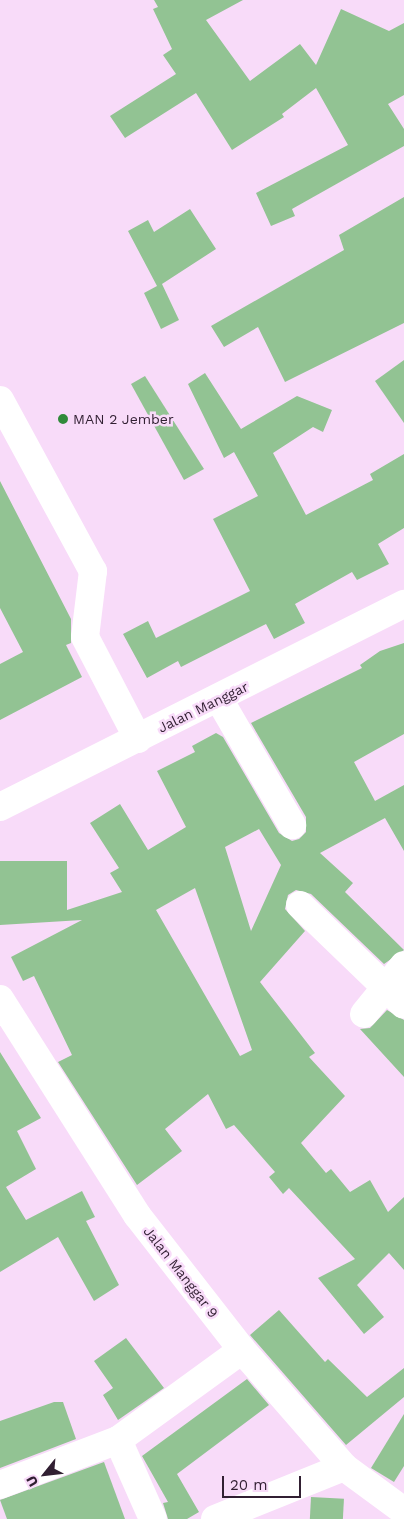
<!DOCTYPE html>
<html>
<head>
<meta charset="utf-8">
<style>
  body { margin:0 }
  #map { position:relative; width:404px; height:1519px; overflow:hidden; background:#f8dbf9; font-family:"Work Sans",sans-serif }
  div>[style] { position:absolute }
  .building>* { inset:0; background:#92c393; transform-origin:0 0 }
  .minor>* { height:28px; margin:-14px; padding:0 14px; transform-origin:14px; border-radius:14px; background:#fff }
  .major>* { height:28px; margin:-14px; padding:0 14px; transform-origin:14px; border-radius:14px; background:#fff }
  .dots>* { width:14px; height:14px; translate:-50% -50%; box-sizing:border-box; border:2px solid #f8dbf9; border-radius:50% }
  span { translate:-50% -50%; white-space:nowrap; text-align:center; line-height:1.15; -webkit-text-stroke:5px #f8dbf9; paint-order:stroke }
  .poi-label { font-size:14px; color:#311f32 }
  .left { translate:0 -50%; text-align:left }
  .street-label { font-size:14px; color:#311f32 }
  .north { position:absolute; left:20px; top:1449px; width:50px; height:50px; -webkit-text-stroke:4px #f8dbf9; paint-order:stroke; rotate:241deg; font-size:14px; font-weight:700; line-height:20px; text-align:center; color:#311f32 }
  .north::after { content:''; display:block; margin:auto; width:18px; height:22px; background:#311f32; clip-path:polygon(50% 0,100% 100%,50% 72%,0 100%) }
  .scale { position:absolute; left:222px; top:1476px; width:79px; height:22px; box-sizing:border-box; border:2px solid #311f32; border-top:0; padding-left:6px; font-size:15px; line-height:18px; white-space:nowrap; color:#311f32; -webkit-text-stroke:4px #f8dbf9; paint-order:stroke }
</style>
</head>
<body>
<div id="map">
  <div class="building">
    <div style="clip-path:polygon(154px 0,243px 0,206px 20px,250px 81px,300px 44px,316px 65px,341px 9px,389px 31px,404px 23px,404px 95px,388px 104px,404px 129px,404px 146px,292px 209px,295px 216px,271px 226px,256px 193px,348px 145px,316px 88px,282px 114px,284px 117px,232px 150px,196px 93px,125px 138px,110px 116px,176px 74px,163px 55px,172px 49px,153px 9px,158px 7px)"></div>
    <div style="clip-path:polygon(404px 197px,404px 323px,285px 382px,258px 327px,224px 347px,211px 326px,344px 250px,339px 235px)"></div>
    <div style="clip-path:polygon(190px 209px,216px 249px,162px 284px,179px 320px,161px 329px,144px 293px,157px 286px,128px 231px,148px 220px,154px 232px)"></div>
    <div style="clip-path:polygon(404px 360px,404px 423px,375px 381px)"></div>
    <div style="clip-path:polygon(205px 373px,241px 429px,297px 396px,332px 410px,323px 432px,313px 427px,273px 453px,306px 515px,373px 480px,370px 474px,404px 454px,404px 528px,378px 544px,389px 564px,357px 580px,352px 572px,295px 604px,305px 623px,274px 639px,266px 624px,181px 667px,178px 661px,147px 678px,123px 634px,148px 621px,156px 638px,250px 591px,213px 519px,258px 496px,234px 452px,224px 458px,188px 384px)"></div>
    <div style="clip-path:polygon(145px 376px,204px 469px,184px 480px,131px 384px)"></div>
    <div style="clip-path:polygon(0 481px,71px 619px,71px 643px,66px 645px,82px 677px,0 720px,0 664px,23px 652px,0 608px)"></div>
    <div style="clip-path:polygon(evenodd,404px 643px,404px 734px,354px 762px,375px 801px,404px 785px,404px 851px,385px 818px,320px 853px,353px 883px,345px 892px,404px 950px,384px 964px,311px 894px,296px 890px,288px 895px,285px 909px,305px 931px,260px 982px,315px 1053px,309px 1057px,345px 1096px,301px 1143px,326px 1173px,331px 1169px,350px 1192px,370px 1180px,388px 1212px,404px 1197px,404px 1270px,389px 1253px,357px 1285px,384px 1317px,364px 1334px,318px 1278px,355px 1259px,289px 1188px,283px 1194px,269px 1177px,275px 1172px,234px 1125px,226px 1129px,208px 1094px,165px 1129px,182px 1151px,137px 1185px,58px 1062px,72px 1055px,34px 976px,23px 981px,11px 957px,82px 920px,0 925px,0 861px,67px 861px,67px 910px,122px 892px,110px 873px,119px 868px,90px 823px,120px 804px,148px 850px,186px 827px,157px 771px,195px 752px,192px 746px,216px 733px,223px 737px,279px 833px,292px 841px,299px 839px,306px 832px,306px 817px,251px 723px,362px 668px,360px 665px,380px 651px,404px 643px,259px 829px,281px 865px,251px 931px,225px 847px,259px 829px,404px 643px,195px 888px,252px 1050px,240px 1056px,156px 910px,195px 888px)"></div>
    <div style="clip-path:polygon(387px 1010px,404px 1020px,404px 1077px,360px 1029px,370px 1028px)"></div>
    <div style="clip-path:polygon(0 1052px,41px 1118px,17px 1131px,36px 1169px,6px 1187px,26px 1220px,82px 1191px,95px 1217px,86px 1221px,119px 1285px,94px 1301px,58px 1237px,0 1272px)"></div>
    <div style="clip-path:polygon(279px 1310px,325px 1362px,328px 1359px,367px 1397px,404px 1368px,404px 1397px,346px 1445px,250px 1335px)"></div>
    <div style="clip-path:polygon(126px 1338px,164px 1388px,118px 1420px,103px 1395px,113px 1388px,94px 1361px)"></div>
    <div style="clip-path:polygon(247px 1379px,269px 1405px,177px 1474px,199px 1512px,187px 1519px,168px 1519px,163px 1503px,168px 1502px,142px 1456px)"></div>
    <div style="clip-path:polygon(54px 1402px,63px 1402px,76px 1439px,0 1468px,0 1421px)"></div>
    <div style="clip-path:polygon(404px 1414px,404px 1466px,394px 1482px,371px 1468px)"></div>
    <div style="clip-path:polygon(104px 1462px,125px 1519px,7px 1519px,0 1500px)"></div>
    <div style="left:311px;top:1497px;width:33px;height:22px;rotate:3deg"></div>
  </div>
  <div class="minor">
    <div style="left:0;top:400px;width:195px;rotate:61.5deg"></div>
    <div style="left:93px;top:571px;width:66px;rotate:96.9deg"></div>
    <div style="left:85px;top:637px;width:115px;rotate:62.5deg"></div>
    <div style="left:219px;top:699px;width:146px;rotate:59.9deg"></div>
    <div style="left:300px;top:905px;width:144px;rotate:43.9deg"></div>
    <div style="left:0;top:999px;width:256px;rotate:57.6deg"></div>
    <div style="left:137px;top:1215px;width:171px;rotate:52.1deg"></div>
    <div style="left:242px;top:1350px;width:155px;rotate:48.9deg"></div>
    <div style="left:344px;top:1467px;width:74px;rotate:36.3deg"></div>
    <div style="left:364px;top:1014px;width:63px;rotate:-50.8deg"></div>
    <div style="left:118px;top:1440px;width:86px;rotate:66.1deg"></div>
    <div style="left:0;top:1485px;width:126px;rotate:-20.9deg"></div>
    <div style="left:118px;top:1440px;width:153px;rotate:-36deg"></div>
    <div style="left:215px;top:1519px;width:139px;rotate:-22deg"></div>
  </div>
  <div class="major">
    <div style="left:0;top:807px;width:452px;rotate:-26.7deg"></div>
  </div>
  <div class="dots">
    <div style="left:63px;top:419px;background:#308a3a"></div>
  </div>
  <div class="poi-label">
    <span class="left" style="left:73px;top:419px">MAN 2 Jember</span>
  </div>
  <div class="street-label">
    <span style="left:203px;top:707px;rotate:-26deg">Jalan Manggar</span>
    <span style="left:181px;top:1272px;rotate:52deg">Jalan Manggar 9</span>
  </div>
  <div class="north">U</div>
  <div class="scale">20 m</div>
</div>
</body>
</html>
